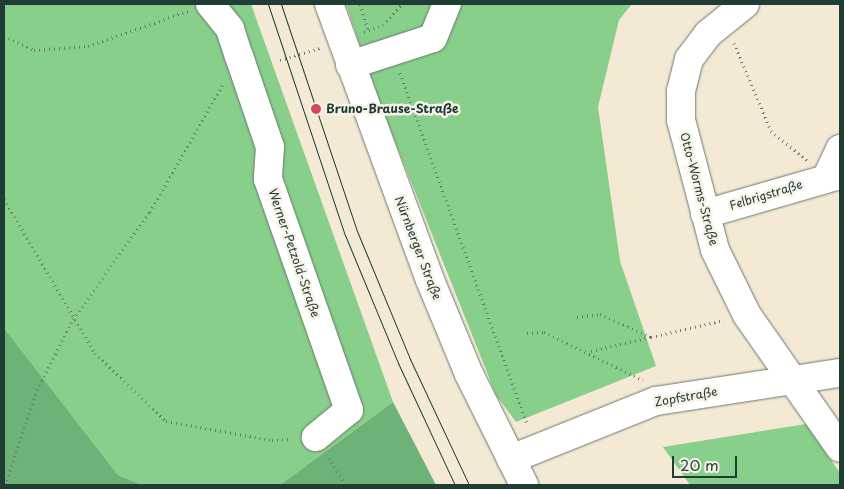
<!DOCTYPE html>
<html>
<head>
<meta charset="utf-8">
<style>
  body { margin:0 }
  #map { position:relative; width:844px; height:489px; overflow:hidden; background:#f3e9d4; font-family:"Playpen Sans",sans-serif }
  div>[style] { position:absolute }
  .green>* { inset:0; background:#87cf8a }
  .forest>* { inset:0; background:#6db276 }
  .path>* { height:3px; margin-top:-1.5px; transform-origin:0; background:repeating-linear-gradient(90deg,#69796c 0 1px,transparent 0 5px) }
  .roads { filter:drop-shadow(0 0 1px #69796c) drop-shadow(0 0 1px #69796c) }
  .minor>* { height:28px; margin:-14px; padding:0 14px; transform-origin:14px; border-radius:14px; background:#fff }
  .tram>* { height:1px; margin:-0.5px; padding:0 0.5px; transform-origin:0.5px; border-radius:0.5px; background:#1f3d34 }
  .dots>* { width:14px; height:14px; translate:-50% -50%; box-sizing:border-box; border:2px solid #f7f3e8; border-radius:50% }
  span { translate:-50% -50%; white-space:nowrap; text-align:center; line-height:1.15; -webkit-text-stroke:5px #f7f3e8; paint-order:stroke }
  .poi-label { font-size:12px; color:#1f3d34; font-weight:700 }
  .left { translate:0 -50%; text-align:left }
  .street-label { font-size:12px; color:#1f3d34 }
  .frame { position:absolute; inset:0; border:5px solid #1f3d34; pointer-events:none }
  .scale { position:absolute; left:672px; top:456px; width:65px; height:22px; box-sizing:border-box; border:2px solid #1f3d34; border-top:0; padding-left:6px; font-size:15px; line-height:18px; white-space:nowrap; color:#1f3d34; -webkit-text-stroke:4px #f7f3e8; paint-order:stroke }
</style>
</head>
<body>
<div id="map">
  <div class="green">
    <div style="clip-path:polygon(4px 4px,251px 4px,393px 402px,280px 485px,142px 485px,118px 475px,4px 328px)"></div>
    <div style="clip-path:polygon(346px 4px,632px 4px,619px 20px,598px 107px,620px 261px,656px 366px,516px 422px,496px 395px,377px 96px)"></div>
    <div style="clip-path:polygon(806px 424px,840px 473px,840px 485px,690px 485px,663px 447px)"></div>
  </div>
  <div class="forest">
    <div style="clip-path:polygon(4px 328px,118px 475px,142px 485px,4px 485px)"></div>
    <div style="clip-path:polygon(393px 402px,436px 485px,280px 485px)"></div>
  </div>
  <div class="path">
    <div style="left:360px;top:4px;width:27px;rotate:73deg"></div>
    <div style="left:364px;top:32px;width:20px;rotate:-20deg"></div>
    <div style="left:383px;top:25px;width:28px;rotate:-48deg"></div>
    <div style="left:4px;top:36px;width:33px;rotate:25deg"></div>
    <div style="left:34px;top:50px;width:54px;rotate:-4.2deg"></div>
    <div style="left:88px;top:46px;width:106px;rotate:-19.3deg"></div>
    <div style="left:734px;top:43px;width:95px;rotate:67.2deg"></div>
    <div style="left:771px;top:131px;width:46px;rotate:38.9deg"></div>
    <div style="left:280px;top:60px;width:42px;rotate:-16.7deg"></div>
    <div style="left:400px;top:73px;width:375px;rotate:70.1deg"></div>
    <div style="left:4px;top:199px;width:179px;rotate:59.4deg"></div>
    <div style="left:95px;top:353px;width:98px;rotate:43.8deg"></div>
    <div style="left:166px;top:421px;width:108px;rotate:10.2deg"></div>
    <div style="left:272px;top:440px;width:20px;rotate:-3deg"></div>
    <div style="left:577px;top:317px;width:23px;rotate:-7deg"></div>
    <div style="left:600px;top:314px;width:56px;rotate:24.3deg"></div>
    <div style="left:651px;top:337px;width:75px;rotate:-13.1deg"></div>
    <div style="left:527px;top:333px;width:17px;rotate:-3deg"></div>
    <div style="left:544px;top:332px;width:110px;rotate:25.9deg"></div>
    <div style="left:591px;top:351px;width:61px;rotate:-13.3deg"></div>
    <div style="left:329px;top:458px;width:32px;rotate:58deg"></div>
    <div style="left:5px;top:485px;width:100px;rotate:-71.4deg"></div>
    <div style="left:37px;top:390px;width:80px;rotate:-63.1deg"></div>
    <div style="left:73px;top:319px;width:132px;rotate:-54.3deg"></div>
    <div style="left:150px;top:212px;width:147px;rotate:-60.3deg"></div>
  </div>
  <div class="roads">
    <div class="minor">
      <div style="left:210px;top:4px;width:32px;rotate:51deg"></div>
      <div style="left:230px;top:29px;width:28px;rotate:72deg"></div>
      <div style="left:239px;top:56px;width:96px;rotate:71.2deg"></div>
      <div style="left:270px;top:147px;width:32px;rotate:94deg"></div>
      <div style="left:268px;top:179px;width:245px;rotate:70.7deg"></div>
      <div style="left:349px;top:410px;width:43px;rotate:140.7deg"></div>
      <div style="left:329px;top:4px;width:294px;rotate:69.9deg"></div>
      <div style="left:430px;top:280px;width:102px;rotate:67.5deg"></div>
      <div style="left:469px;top:374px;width:124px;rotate:63.6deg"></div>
      <div style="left:745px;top:4px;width:48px;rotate:141deg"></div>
      <div style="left:708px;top:34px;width:31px;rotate:127deg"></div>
      <div style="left:689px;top:59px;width:33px;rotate:104deg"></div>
      <div style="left:681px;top:91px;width:29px;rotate:90deg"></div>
      <div style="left:681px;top:120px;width:134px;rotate:75.3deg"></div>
      <div style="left:715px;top:250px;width:72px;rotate:63.8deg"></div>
      <div style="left:747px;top:315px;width:162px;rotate:55deg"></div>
      <div style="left:350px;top:65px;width:87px;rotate:-18deg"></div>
      <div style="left:433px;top:38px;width:37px;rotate:-68deg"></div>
      <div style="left:827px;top:177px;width:31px;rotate:-65deg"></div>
      <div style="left:705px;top:214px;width:141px;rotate:-16.1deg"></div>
      <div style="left:511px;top:459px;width:156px;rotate:-21.8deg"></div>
      <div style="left:656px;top:401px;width:186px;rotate:-8.7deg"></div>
    </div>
  </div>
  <div class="tram">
    <div style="left:268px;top:4px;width:243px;rotate:71.6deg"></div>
    <div style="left:345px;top:235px;width:139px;rotate:67.5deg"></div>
    <div style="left:398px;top:363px;width:135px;rotate:65deg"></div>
    <div style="left:281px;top:4px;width:239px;rotate:71.5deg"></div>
    <div style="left:357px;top:231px;width:139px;rotate:67.5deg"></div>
    <div style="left:410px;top:359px;width:139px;rotate:64.9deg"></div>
  </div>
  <div class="dots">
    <div style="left:316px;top:109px;background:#d1495b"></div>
  </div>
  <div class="poi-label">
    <span class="left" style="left:326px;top:109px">Bruno-Brause-Straße</span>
  </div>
  <div class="street-label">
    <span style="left:699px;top:189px;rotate:75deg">Otto-Worms-Straße</span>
    <span style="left:766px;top:195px;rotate:-17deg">Felbrigstraße</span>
    <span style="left:418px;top:248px;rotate:69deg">Nürnberger Straße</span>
    <span style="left:294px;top:253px;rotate:71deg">Werner-Petzold-Straße</span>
    <span style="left:686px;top:397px;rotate:-10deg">Zopfstraße</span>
  </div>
  <div class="frame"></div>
  <div class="scale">20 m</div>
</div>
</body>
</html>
